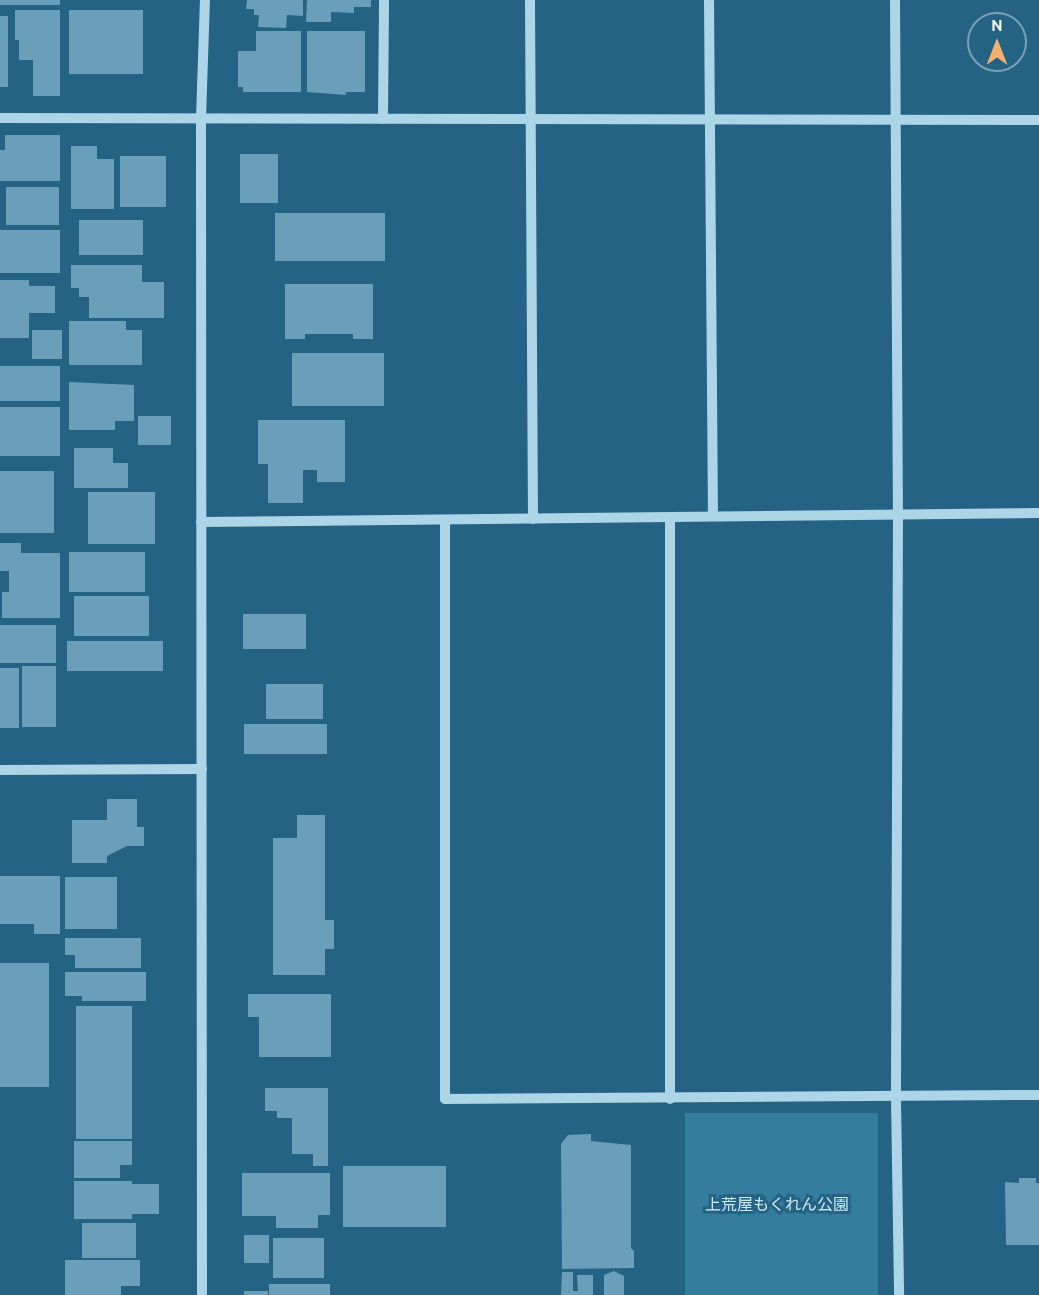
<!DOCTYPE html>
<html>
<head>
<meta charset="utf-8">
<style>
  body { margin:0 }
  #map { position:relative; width:1039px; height:1295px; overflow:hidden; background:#246384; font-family:Cabin,"Noto Sans JP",sans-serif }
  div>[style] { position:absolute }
  .green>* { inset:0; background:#347d9f; transform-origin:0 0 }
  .building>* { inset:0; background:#699fb9; transform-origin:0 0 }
  .minor>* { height:10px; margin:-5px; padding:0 5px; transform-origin:5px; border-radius:5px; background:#acd5e8 }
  span { translate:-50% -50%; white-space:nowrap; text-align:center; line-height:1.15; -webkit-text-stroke:6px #246384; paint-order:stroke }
  .park-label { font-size:16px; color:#d0eaf6 }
  .north { position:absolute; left:967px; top:12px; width:60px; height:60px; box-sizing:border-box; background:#246384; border:2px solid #7ca1b5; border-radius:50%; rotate:0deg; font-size:16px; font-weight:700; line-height:24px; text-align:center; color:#fff }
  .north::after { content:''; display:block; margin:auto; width:21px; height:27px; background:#f3b06f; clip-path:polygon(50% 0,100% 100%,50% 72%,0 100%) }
</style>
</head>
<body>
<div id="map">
  <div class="green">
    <div style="left:878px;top:1113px;width:182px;height:193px;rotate:90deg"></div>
  </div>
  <div class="building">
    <div style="left:0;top:0;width:60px;height:5px"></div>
    <div style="clip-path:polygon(247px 0,303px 0,303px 16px,287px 15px,286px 28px,258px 27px,259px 15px,254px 15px,254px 9px,246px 9px)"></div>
    <div style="clip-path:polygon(307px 0,371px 0,371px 7px,354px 7px,354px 13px,331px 12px,331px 22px,306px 22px)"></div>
    <div style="clip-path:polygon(15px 10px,60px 10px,60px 96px,33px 96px,33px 60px,19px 60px,19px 40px,15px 40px)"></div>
    <div style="left:69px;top:10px;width:74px;height:64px"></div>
    <div style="left:0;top:16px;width:8px;height:71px"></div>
    <div style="clip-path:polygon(256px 31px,301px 31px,301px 92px,243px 92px,243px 87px,238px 87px,238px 51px,256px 51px)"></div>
    <div style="clip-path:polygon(307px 31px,365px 31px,365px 92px,346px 92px,346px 95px,307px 92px)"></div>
    <div style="clip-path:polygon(5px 135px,60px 135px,60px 181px,0 181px,0 150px,5px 150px)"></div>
    <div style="clip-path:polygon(71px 146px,97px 146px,97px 159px,114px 159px,114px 209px,71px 209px)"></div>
    <div style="left:240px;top:154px;width:38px;height:49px"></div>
    <div style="left:120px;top:156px;width:46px;height:51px"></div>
    <div style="left:6px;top:187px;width:53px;height:38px"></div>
    <div style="left:275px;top:213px;width:110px;height:48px"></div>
    <div style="left:79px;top:220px;width:64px;height:35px"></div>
    <div style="left:0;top:230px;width:60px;height:43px"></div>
    <div style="clip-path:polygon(71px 265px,142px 265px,142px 282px,164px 282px,164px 318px,89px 318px,89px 297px,79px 297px,79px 288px,71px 288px)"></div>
    <div style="clip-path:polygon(0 280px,29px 280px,29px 286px,55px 286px,55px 313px,29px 313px,29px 338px,0 338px)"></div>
    <div style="clip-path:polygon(285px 284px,373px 284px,373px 339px,353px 339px,353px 334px,305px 334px,305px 339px,285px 339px)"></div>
    <div style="clip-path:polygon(69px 321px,126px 321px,126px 330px,142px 330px,142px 365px,69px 365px)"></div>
    <div style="left:32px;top:330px;width:30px;height:29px"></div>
    <div style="left:292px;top:353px;width:92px;height:53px"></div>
    <div style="left:0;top:366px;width:60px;height:35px"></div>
    <div style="clip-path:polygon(69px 382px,134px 385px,134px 421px,115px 421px,115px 430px,69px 430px)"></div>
    <div style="left:0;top:407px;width:60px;height:49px"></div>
    <div style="left:138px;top:416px;width:33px;height:29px"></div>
    <div style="clip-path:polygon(258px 420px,345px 420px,345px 482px,317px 482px,317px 470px,303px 470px,303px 503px,268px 503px,268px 464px,258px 464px)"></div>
    <div style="clip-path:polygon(74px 448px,113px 448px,113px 463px,128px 463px,128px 488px,74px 488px)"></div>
    <div style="left:0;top:471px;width:54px;height:62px"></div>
    <div style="left:88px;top:492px;width:67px;height:52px"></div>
    <div style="clip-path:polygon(0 543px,21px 543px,21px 553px,60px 553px,60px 618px,2px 618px,2px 592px,9px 592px,9px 571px,0 571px)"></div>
    <div style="left:69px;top:552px;width:76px;height:40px"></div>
    <div style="left:74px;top:596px;width:75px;height:40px"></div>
    <div style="left:243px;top:614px;width:63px;height:35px"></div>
    <div style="left:0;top:625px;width:56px;height:38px"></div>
    <div style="left:67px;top:641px;width:96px;height:30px"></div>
    <div style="left:22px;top:666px;width:34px;height:61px"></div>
    <div style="left:0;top:668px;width:19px;height:60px"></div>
    <div style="left:266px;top:684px;width:57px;height:35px"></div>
    <div style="left:244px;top:724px;width:83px;height:30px"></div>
    <div style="clip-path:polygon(107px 799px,137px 799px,137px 827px,144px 827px,144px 846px,127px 846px,107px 856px,107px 863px,72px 863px,72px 820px,107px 820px)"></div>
    <div style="clip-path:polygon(297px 815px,325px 815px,325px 920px,334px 920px,334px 949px,325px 949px,325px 975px,273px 975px,273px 838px,297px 838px)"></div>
    <div style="clip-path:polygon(0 876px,60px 876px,60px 934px,34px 934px,34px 924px,0 924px)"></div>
    <div style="left:65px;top:877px;width:52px;height:52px"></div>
    <div style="clip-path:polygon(65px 938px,141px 938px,141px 968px,75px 968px,75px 955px,65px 955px)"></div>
    <div style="left:0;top:963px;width:49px;height:124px"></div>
    <div style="clip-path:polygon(65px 972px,146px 972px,146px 1001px,82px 1001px,82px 996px,65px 996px)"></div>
    <div style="clip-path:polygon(248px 994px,331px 994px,331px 1057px,259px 1057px,259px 1017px,248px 1017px)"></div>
    <div style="left:76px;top:1006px;width:56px;height:133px"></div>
    <div style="clip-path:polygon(265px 1088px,328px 1088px,328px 1166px,313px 1166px,313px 1154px,292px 1154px,292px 1118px,277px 1118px,277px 1111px,265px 1111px)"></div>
    <div style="clip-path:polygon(591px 1134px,591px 1141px,631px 1145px,631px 1248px,634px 1251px,634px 1268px,562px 1269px,561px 1144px,568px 1135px)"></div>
    <div style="clip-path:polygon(74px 1141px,132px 1141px,132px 1165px,120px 1165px,120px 1178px,74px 1178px)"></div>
    <div style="left:343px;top:1166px;width:103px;height:61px"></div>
    <div style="clip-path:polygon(242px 1173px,330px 1173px,330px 1215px,318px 1215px,318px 1228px,276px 1228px,276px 1216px,242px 1216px)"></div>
    <div style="clip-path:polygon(1019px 1178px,1036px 1178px,1036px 1183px,1039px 1183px,1039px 1245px,1006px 1245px,1005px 1182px,1019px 1183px)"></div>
    <div style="clip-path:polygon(74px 1181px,132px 1181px,132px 1184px,159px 1184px,159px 1214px,132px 1214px,132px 1219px,74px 1219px)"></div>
    <div style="left:82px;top:1223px;width:54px;height:35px"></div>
    <div style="left:244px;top:1235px;width:25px;height:28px"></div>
    <div style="left:273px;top:1238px;width:51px;height:40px"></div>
    <div style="clip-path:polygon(65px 1260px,140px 1260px,140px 1286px,121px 1286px,121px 1295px,65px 1295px)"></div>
    <div style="clip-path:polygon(614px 1271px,624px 1276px,624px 1295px,604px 1295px,604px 1275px)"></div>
    <div style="clip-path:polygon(562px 1272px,573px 1272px,573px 1291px,578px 1291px,577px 1275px,593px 1275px,593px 1295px,561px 1295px)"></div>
    <div style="left:269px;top:1284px;width:61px;height:11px"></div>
    <div style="left:244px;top:1291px;width:24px;height:4px"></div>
  </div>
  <div class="minor">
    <div style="left:530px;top:0;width:519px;rotate:89.67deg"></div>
    <div style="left:709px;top:0;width:516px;rotate:89.56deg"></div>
    <div style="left:895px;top:0;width:515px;rotate:89.67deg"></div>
    <div style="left:898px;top:515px;width:583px;rotate:90.2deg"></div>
    <div style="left:896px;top:1098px;width:197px;rotate:89.1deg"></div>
    <div style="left:0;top:118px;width:1039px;rotate:0.11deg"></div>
    <div style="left:383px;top:119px;width:119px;rotate:-89.5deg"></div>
    <div style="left:445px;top:520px;width:579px;rotate:90deg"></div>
    <div style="left:445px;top:1099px;width:594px;rotate:-0.39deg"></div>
    <div style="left:201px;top:522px;width:838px;rotate:-0.62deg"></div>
    <div style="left:0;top:770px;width:202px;rotate:-0.3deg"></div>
    <div style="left:670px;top:1099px;width:582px;rotate:-90deg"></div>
    <div style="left:202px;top:1295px;width:1176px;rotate:-90.05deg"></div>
    <div style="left:201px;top:119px;width:119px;rotate:-88.1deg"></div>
  </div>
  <div class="park-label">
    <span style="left:777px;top:1205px">上荒屋もくれん公園</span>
  </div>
  <div class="north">N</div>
</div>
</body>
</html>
